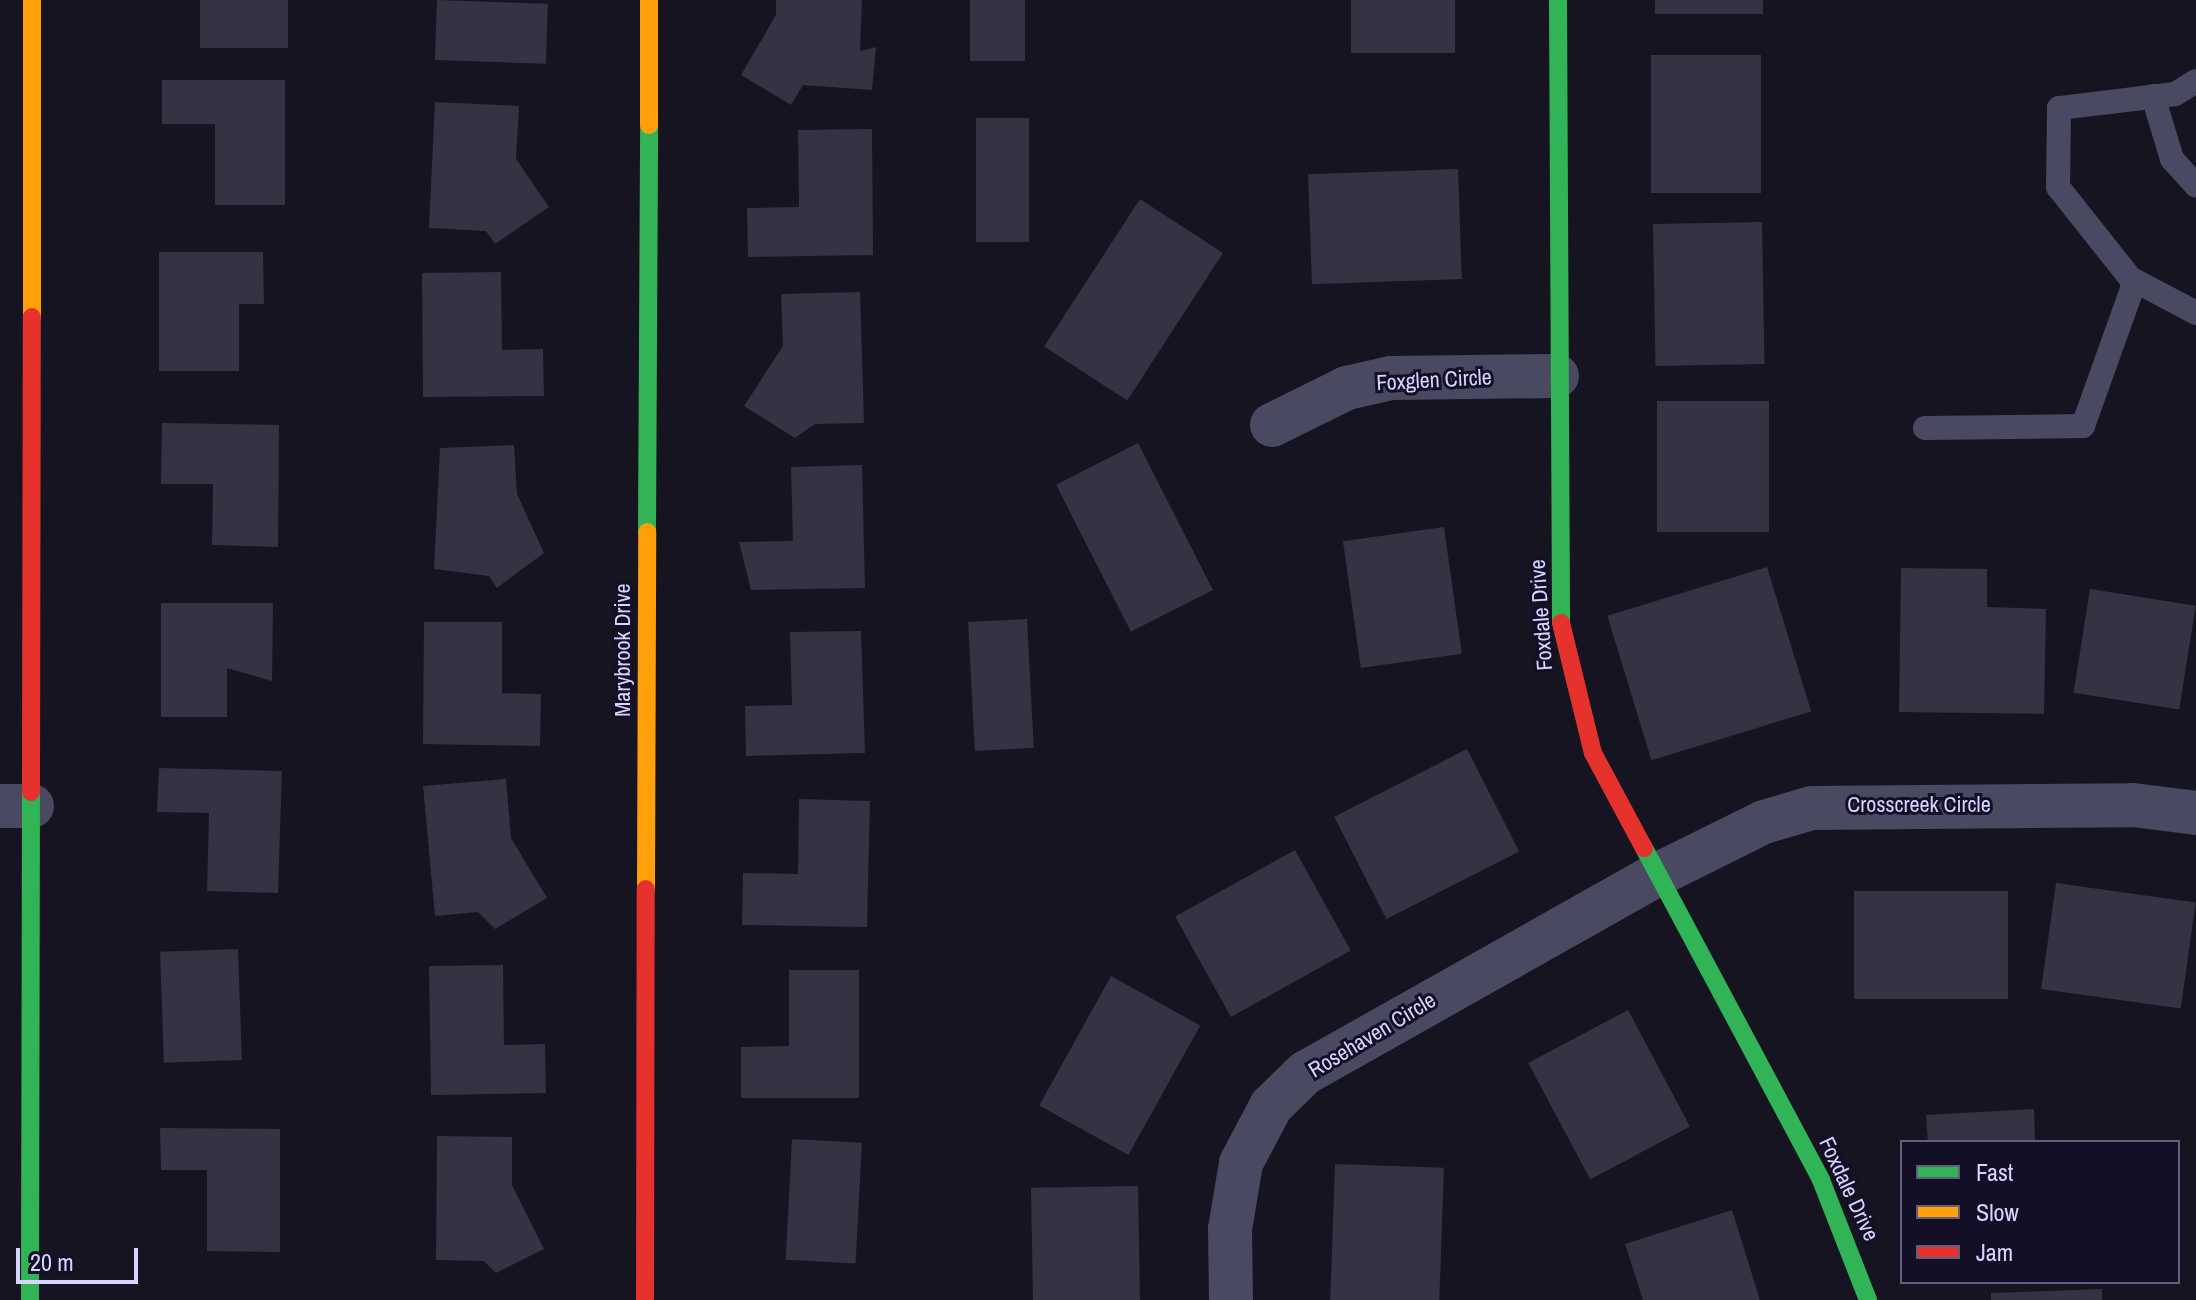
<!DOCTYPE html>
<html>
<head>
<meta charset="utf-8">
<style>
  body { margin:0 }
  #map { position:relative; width:2196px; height:1300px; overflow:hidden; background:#161421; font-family:"Archivo Narrow",sans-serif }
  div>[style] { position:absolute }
  .building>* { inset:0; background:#343243; transform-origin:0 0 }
  .lane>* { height:24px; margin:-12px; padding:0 12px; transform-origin:12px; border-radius:12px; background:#4a4962 }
  .street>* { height:44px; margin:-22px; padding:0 22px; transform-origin:22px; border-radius:22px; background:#4a4962 }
  .fast>* { height:18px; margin:-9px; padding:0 9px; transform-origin:9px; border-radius:9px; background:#30b455 }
  .slow>* { height:18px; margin:-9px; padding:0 9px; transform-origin:9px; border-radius:9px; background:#ff9f0a }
  .jam>* { height:18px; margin:-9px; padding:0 9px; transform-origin:9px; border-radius:9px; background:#e5322d }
  span { translate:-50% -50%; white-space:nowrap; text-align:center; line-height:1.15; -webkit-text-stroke:6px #130f26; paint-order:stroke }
  .street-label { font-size:22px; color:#d9d4ff }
  .legend { position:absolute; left:1900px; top:1140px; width:280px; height:144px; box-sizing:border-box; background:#130f26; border:2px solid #625e7d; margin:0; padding:10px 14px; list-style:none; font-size:24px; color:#d9d4ff }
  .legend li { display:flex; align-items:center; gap:16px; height:40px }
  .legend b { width:40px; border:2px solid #625e7d }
  .scale { position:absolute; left:16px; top:1248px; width:122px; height:36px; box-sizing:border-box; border:4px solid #d9d4ff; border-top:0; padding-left:10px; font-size:24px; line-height:28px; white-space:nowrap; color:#d9d4ff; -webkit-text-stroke:6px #130f26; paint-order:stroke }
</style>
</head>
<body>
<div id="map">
  <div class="building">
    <div style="left:200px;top:0;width:88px;height:48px"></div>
    <div style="left:437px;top:0;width:111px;height:60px;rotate:2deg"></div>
    <div style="clip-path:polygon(776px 0,862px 0,860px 51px,876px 47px,872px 90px,803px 85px,791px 105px,741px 75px,776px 15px)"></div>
    <div style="left:970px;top:0;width:55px;height:61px"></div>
    <div style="left:1351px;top:0;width:104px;height:53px"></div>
    <div style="left:1655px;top:0;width:108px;height:14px"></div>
    <div style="left:1651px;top:55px;width:110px;height:138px"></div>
    <div style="clip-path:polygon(162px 80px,285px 80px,285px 205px,215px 205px,215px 124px,162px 124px)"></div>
    <div style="clip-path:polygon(435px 102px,519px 106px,516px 159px,549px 207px,495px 244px,486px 231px,429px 228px)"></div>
    <div style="left:976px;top:118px;width:53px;height:124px"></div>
    <div style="clip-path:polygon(872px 129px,873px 255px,748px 257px,747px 208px,799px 207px,798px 130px)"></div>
    <div style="left:1458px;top:169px;width:110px;height:150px;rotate:88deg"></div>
    <div style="left:1140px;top:199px;width:99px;height:176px;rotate:33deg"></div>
    <div style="left:1762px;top:222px;width:142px;height:109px;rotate:89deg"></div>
    <div style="clip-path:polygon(159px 252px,263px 252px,264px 304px,239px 304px,239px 371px,159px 371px)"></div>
    <div style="clip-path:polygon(501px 272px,502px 350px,543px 349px,544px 396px,423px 397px,422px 273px)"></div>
    <div style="clip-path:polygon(860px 292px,864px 423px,815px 424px,795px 438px,744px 406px,783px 346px,781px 294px)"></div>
    <div style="left:1657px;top:401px;width:112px;height:131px"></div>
    <div style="clip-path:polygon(162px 423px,279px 425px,278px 547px,212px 545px,213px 484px,161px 484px)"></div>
    <div style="left:1138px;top:443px;width:165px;height:92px;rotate:63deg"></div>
    <div style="clip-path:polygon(514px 445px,517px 494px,544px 553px,497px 588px,489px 576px,434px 569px,440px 448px)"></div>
    <div style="clip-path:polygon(862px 465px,865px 588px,751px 590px,739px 542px,793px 541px,791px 467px)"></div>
    <div style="left:1444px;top:527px;width:128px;height:102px;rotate:82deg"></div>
    <div style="left:1767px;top:567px;width:151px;height:167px;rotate:73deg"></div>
    <div style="clip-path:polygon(1901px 568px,1987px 569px,1987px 607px,2046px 609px,2044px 714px,1899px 712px)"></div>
    <div style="left:2090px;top:589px;width:107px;height:105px;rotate:9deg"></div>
    <div style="clip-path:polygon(161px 603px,273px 603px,272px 681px,227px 668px,227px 717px,161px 717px)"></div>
    <div style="left:1027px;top:619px;width:129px;height:59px;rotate:87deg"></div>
    <div style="clip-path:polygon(424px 622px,502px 622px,502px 693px,541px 694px,540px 746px,423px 744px)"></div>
    <div style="clip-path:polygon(861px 631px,865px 753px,746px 756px,745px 706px,792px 705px,790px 632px)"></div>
    <div style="left:1467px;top:749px;width:115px;height:149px;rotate:63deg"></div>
    <div style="clip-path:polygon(159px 768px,282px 771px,278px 893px,207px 891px,209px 813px,157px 812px)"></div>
    <div style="clip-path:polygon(506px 779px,511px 838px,547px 898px,495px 929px,478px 912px,435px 916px,423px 786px)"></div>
    <div style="clip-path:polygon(799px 799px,870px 801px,867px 927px,742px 925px,743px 873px,798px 874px)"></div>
    <div style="left:1295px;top:850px;width:115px;height:137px;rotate:61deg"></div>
    <div style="left:2056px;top:883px;width:141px;height:107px;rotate:8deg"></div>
    <div style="left:1854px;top:891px;width:154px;height:108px"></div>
    <div style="left:238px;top:949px;width:111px;height:78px;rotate:88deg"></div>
    <div style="clip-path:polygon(503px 965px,504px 1045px,545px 1044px,546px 1093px,431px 1095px,429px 966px)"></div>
    <div style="clip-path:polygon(789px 970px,859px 970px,859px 1098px,741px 1098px,741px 1047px,789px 1046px)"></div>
    <div style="left:1111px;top:976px;width:102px;height:148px;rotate:29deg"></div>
    <div style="left:1628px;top:1010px;width:132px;height:113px;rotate:62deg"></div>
    <div style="clip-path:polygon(2034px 1109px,2035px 1142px,1928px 1142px,1926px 1115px)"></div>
    <div style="clip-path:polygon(160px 1128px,280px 1129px,280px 1252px,207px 1251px,207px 1170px,161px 1170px)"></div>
    <div style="clip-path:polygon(437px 1136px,512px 1137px,512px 1185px,544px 1249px,496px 1273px,484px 1261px,436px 1260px)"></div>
    <div style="left:792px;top:1139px;width:70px;height:121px;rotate:3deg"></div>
    <div style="left:1335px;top:1164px;width:109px;height:136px;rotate:2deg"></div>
    <div style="left:1138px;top:1186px;width:114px;height:107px;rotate:89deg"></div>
    <div style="clip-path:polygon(1732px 1210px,1760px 1300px,1643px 1300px,1625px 1244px)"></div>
    <div style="clip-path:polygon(2102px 1289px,2102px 1300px,1991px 1300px,1991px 1293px)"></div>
  </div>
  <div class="lane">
    <div style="left:2196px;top:81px;width:25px;rotate:148deg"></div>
    <div style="left:2175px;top:94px;width:117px;rotate:173.1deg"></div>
    <div style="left:2059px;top:108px;width:79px;rotate:90.7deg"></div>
    <div style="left:2058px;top:187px;width:116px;rotate:51.6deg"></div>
    <div style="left:2130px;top:278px;width:75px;rotate:27.9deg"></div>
    <div style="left:2153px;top:96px;width:66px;rotate:73.2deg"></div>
    <div style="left:2172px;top:159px;width:36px;rotate:48deg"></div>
    <div style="left:1925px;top:428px;width:158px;rotate:-0.7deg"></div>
    <div style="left:2083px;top:426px;width:154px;rotate:-70.3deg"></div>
  </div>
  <div class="street">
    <div style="left:1272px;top:425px;width:84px;rotate:-26.3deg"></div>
    <div style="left:1347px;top:388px;width:45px;rotate:-12.8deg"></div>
    <div style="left:1391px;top:378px;width:166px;rotate:-0.7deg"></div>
    <div style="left:0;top:806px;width:32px"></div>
    <div style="left:1231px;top:1300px;width:71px;rotate:-90.8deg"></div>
    <div style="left:1230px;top:1229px;width:67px;rotate:-80.5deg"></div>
    <div style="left:1241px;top:1163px;width:64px;rotate:-62.2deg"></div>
    <div style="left:1271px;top:1106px;width:47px;rotate:-44.1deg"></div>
    <div style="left:1305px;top:1073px;width:404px;rotate:-29.4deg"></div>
    <div style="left:1657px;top:875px;width:119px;rotate:-26.4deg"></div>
    <div style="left:1764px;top:822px;width:50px;rotate:-16.3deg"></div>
    <div style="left:1812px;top:808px;width:321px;rotate:-0.5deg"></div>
    <div style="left:2133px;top:805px;width:64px;rotate:7.2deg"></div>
  </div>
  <div class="fast">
    <div style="left:1558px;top:0;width:623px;rotate:89.72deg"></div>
    <div style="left:647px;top:532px;width:407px;rotate:-89.7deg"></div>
    <div style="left:1644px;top:848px;width:376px;rotate:61.9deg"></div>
    <div style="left:1821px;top:1180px;width:129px;rotate:68.6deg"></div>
    <div style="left:30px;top:1300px;width:508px;rotate:-89.89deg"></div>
  </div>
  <div class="slow">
    <div style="left:649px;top:125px;width:125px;rotate:-90deg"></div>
    <div style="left:32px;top:317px;width:317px;rotate:-90deg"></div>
    <div style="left:646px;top:889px;width:357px;rotate:-89.8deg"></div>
  </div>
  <div class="jam">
    <div style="left:1561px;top:623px;width:134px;rotate:76.2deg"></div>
    <div style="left:1593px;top:753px;width:108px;rotate:61.8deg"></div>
    <div style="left:31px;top:792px;width:475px;rotate:-89.9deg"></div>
    <div style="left:645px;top:1300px;width:411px;rotate:-89.9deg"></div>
  </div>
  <div class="street-label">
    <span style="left:1434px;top:380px;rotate:-3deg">Foxglen Circle</span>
    <span style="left:1541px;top:615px;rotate:-94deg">Foxdale Drive</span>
    <span style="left:623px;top:650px;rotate:-90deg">Marybrook Drive</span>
    <span style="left:1919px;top:805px">Crosscreek Circle</span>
    <span style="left:1372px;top:1035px;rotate:-31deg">Rosehaven Circle</span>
    <span style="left:1849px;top:1189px;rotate:65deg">Foxdale Drive</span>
  </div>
  <ul class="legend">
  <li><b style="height:10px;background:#30b455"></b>Fast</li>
  <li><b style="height:10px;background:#ff9f0a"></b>Slow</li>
  <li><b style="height:10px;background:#e5322d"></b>Jam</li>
  </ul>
  <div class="scale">20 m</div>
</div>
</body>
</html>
